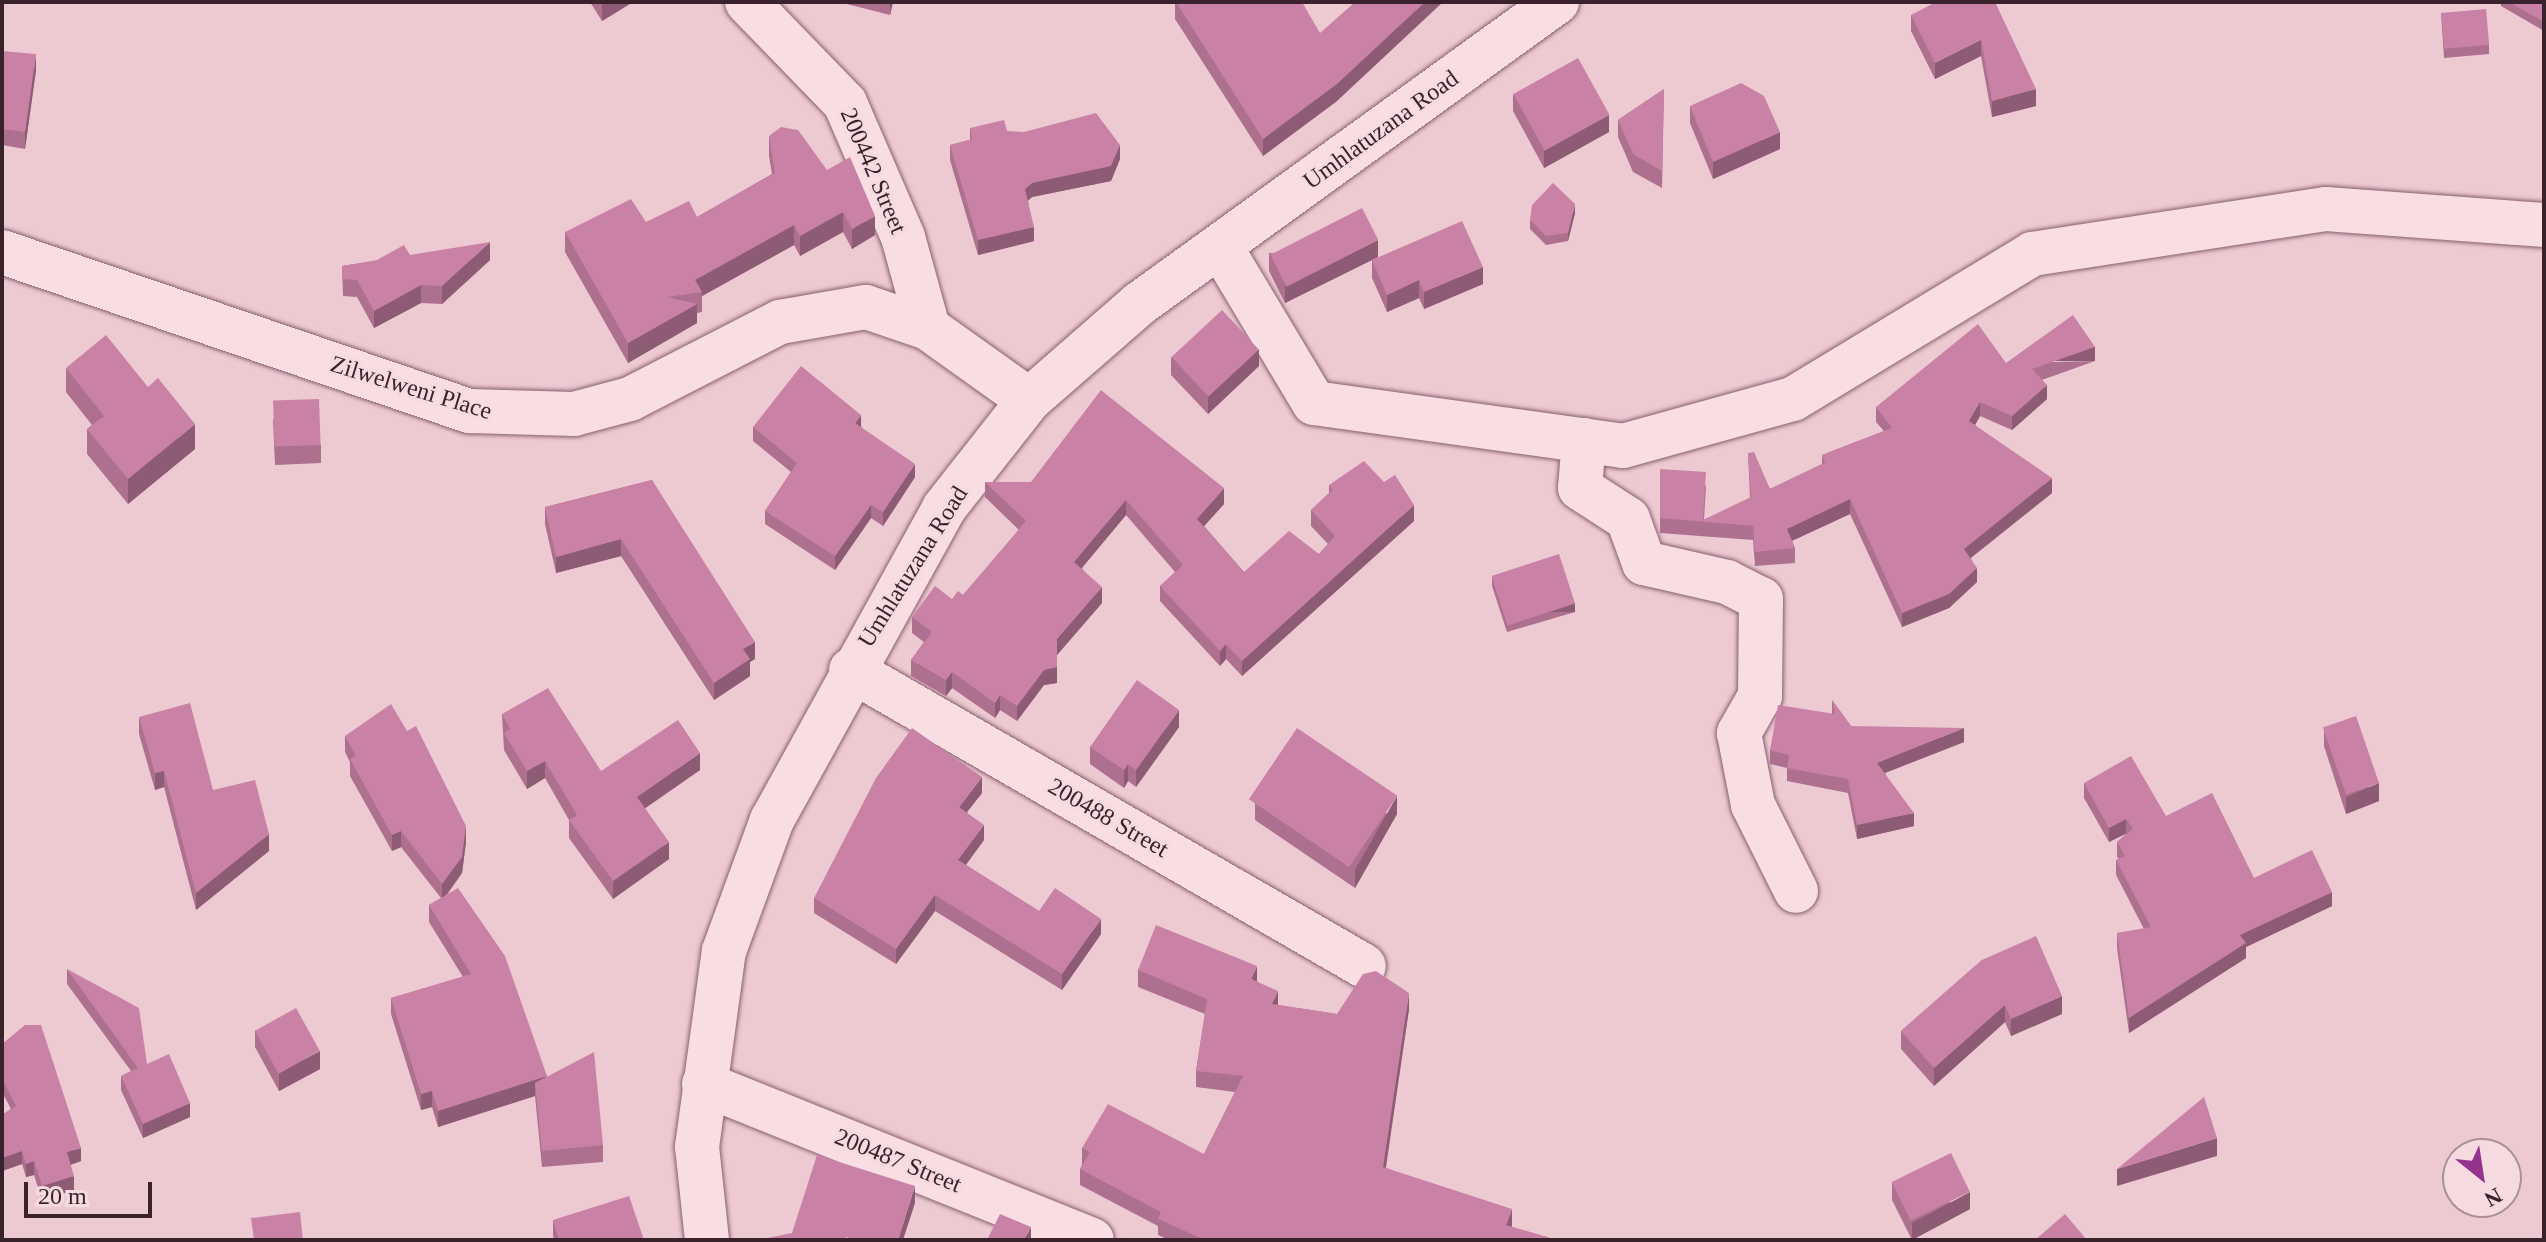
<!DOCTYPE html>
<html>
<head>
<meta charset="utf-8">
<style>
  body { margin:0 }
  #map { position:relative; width:2546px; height:1242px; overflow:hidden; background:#edcad2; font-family:Georgia,serif }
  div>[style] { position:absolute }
  .roads { filter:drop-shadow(0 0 2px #895f70) drop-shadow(0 0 2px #895f70) }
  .minor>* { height:44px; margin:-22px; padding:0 22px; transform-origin:22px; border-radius:22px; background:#f8dde3 }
  .wall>* { inset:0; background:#ad708f }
  .shaded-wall>* { inset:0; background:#8d5b74; transform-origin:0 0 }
  .building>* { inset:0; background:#c982a6; transform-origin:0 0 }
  span { translate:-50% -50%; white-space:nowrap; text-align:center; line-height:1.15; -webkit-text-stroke:6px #f5dadf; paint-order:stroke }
  .street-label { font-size:24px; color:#3a222d }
  .frame { position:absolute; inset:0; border:4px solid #3a222d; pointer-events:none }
  .north { position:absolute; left:2442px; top:1138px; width:80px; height:80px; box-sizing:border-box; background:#f5dadf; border:2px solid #aa9098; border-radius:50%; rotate:150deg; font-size:22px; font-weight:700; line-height:32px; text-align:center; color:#3a222d }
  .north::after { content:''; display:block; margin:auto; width:28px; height:36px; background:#95328e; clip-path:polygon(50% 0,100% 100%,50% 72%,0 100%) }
  .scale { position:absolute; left:24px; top:1182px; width:128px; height:36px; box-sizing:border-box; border:4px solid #3a222d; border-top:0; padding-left:10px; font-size:24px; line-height:28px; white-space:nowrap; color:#3a222d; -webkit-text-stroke:6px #f5dadf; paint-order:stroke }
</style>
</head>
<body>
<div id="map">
  <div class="roads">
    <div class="minor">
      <div style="left:747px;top:2px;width:141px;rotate:45.9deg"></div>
      <div style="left:845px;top:103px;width:146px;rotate:66.6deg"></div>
      <div style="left:903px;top:237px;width:94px;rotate:74.6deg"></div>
      <div style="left:1220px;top:246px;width:183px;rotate:59.1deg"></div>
      <div style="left:1314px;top:403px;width:312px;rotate:7.9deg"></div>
      <div style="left:1623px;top:446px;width:176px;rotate:-15.5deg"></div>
      <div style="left:1793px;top:399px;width:280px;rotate:-31.2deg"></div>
      <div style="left:2032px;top:254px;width:297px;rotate:-8.7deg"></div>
      <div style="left:2326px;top:209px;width:219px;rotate:4.2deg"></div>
      <div style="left:2px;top:252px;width:494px;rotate:18.8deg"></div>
      <div style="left:470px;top:411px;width:104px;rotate:1.7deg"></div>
      <div style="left:574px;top:414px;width:58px;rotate:-15deg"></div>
      <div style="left:630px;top:399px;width:169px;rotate:-27.2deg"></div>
      <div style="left:780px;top:322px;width:87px;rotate:-9.9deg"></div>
      <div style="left:866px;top:307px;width:65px;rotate:18.7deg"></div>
      <div style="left:928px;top:328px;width:124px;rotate:35.5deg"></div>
      <div style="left:1584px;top:440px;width:48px;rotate:94.8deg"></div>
      <div style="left:1580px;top:488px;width:57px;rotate:32.9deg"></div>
      <div style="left:1628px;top:519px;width:47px;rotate:70deg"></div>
      <div style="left:1644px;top:563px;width:85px;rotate:12.9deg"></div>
      <div style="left:1727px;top:582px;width:38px;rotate:27deg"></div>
      <div style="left:1761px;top:599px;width:97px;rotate:90.6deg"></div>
      <div style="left:1760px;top:696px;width:43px;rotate:119.6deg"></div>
      <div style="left:1739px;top:733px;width:73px;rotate:79deg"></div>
      <div style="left:1753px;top:805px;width:96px;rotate:63.4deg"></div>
      <div style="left:851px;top:670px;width:592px;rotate:29.98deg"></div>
      <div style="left:704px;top:1084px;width:418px;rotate:21.9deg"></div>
      <div style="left:707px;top:1240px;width:94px;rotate:-96.1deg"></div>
      <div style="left:697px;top:1147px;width:198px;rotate:-82.2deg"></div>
      <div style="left:724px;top:951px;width:140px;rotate:-69.9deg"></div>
      <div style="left:772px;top:820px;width:356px;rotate:-61.1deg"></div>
      <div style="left:944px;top:508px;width:137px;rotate:-51.8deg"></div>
      <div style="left:1029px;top:400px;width:146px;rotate:-41.1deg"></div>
      <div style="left:1139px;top:304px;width:516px;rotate:-35.85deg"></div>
    </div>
  </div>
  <div class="wall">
    <div style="clip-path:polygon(590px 2px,633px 2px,602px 21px)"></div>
    <div style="clip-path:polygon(839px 2px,893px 2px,890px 15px)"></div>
    <div style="clip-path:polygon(1175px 2px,1337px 101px,1263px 156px,1175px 19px)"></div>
    <div style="clip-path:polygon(1995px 2px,2036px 106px,1992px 117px,1981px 56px,1935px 79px,1911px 31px,1911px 15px)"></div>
    <div style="clip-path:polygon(2501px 2px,2544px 2px,2544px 31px,2501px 6px)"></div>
    <div style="clip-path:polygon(2441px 13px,2489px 45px,2489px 54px,2444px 58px)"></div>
    <div style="clip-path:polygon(2px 51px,36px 70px,25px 149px,2px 145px)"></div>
    <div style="clip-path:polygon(1664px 89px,1662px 188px,1633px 172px,1618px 137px,1618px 120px)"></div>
    <div style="clip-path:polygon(1513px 94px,1609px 132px,1544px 168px,1513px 111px)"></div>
    <div style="clip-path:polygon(1690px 106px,1780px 149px,1713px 179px,1690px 123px)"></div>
    <div style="clip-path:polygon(970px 128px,1007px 131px,1120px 159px,1111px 181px,1032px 197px,1028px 201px,1034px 241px,978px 255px,950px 160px,950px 145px,970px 140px)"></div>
    <div style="clip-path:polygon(769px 136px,827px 170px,875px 235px,852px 249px,843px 232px,800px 256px,794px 245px,702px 296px,702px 312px,697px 313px,697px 323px,628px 363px,565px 252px,565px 232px,697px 217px,772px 174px,769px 156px)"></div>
    <div style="clip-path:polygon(1575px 213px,1568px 241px,1546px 245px,1530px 229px,1530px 220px)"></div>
    <div style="clip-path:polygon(1269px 253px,1378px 257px,1285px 303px,1269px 271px)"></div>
    <div style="clip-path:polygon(410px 255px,490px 260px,442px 304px,421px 303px,374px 328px,357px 297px,343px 296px,342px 266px)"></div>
    <div style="clip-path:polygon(1372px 260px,1483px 284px,1424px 309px,1419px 298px,1387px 312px,1372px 278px)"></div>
    <div style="clip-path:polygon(1171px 357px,1259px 366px,1208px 414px,1171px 375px)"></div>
    <div style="clip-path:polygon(2095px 361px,2042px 380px,2047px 399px,2012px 430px,1980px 416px,1975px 425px,2052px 493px,1971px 558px,1977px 582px,1949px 608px,1902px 627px,1850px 514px,1792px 541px,1795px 548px,1795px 563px,1755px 566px,1753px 540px,1660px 533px,1660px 469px,1706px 486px,1704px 520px,1750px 498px,1748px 453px,1770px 489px,1822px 464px,1822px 455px,1884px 431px,1876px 422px,1876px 407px,2006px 363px)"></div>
    <div style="clip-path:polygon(66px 368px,195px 449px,128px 504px,87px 454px,87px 429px,92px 425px,66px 392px)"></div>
    <div style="clip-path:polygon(273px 419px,321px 445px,321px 463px,275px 465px)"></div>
    <div style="clip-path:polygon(753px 427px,861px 427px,915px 477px,883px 526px,871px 518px,835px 570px,765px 524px,765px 511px,791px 472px,753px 441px)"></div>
    <div style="clip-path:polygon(652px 480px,755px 659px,750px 662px,750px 676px,714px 700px,621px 556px,556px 573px,545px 524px,545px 507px)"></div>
    <div style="clip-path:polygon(985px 482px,1224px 504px,1204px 526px,1244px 572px,1319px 554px,1328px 544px,1311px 526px,1311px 510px,1329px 493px,1329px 485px,1414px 521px,1242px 676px,1226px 659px,1220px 666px,1160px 601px,1160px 586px,1175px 572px,1126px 515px,1082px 568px,1102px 603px,1057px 655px,1057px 683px,1044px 685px,1017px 721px,1000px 710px,995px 718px,952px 688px,946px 696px,911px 676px,911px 660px,924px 642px,912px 633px,912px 617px,963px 595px,1019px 530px,985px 497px)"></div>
    <div style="clip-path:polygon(1492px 577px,1575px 612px,1507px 632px,1492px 586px)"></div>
    <div style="clip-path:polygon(1832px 700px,1851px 726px,1964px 742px,1885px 773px,1914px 826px,1857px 839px,1848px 793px,1787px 781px,1787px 768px,1770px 764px,1770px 750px,1832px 714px)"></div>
    <div style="clip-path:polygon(502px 714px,601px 771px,700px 770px,645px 808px,669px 859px,613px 899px,569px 838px,569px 820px,545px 778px,527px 789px,504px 750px)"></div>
    <div style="clip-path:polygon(139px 717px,213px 790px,269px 851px,196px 910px,164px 787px,155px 790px,139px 734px)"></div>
    <div style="clip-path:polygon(1179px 727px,1136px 787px,1128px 781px,1124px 788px,1090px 764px,1090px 747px)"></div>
    <div style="clip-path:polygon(2324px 729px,2379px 801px,2346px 814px,2324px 746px)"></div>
    <div style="clip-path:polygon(345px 736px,466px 842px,462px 873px,447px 895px,547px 1077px,603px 1145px,603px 1162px,542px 1167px,535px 1096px,438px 1127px,432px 1107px,421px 1110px,391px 1014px,391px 998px,463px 977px,429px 922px,429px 905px,441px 898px,401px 847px,392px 851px,350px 776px,350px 762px,345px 752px)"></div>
    <div style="clip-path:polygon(2084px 783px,2166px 816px,2254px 878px,2332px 906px,2246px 947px,2246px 958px,2129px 1033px,2117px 948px,2117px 933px,2144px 929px,2116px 875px,2116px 860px,2119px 859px,2117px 857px,2117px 842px,2126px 834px,2109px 842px,2084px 798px)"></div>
    <div style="clip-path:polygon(982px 793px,967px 812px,984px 840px,966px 865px,1039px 911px,1101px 934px,1062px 990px,935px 911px,896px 964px,814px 913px,814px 898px)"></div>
    <div style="clip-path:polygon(1255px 803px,1397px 814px,1355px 888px,1255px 820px)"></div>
    <div style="clip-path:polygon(1982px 960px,2062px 1014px,2011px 1036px,2005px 1022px,1934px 1086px,1901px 1049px,1901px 1031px)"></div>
    <div style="clip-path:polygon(67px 969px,147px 1064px,190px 1117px,143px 1138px,121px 1090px,121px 1076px,131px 1071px,67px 984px)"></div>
    <div style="clip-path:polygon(1138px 970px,1257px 981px,1278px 1005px,1337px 1014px,1409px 1009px,1386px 1168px,1512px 1226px,1512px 1227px,1557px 1240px,1169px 1240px,1158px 1235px,1158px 1226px,1080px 1185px,1080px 1169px,1082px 1165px,1082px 1148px,1204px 1154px,1235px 1092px,1196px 1087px,1196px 1071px,1205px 1014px,1138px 987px)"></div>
    <div style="clip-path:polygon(255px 1030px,320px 1069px,279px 1091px,255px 1047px)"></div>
    <div style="clip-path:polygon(2px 1044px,81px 1161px,70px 1165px,74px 1190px,42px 1200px,34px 1175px,26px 1177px,22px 1164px,2px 1171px,2px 1115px,11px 1109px,2px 1092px)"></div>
    <div style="clip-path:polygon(1892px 1183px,1970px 1209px,1912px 1240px,1892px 1200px)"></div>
    <div style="clip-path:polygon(553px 1220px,644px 1240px,554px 1240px,553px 1235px)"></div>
  </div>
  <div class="shaded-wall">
    <div style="clip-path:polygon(604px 2px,633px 2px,602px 21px,602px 4px)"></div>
    <div style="clip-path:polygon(890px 2px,893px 2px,890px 15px)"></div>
    <div style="clip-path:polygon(1425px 2px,1443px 2px,1337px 101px,1263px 156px,1263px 139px)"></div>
    <div style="clip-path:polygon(1981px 40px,1981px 56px,1935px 79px,1935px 63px)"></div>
    <div style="clip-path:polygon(36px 54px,36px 70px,25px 149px,25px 132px)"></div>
    <div style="clip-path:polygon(2036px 89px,2036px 106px,1992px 117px,1992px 101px)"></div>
    <div style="clip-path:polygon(1609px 115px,1609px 132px,1544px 168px,1544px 150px)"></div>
    <div style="clip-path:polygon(1780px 132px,1780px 149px,1713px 179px,1713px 162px)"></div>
    <div style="clip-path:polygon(1120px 145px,1120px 159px,1111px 181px,1032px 197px,1025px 203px,1025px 189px,1032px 183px)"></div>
    <div style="clip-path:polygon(1575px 204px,1575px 213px,1568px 241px,1568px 233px)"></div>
    <div style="clip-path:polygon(843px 212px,843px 232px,800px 256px,800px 236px)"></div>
    <div style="clip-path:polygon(875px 216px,875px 235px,852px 249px,852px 229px)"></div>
    <div style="clip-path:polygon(794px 225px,794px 245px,702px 296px,702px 292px,695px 280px)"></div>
    <div style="clip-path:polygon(1034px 227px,1034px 241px,978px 255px,978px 240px)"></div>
    <div style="clip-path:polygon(1378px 240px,1378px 257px,1285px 303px,1285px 285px)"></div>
    <div style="clip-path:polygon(490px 242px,490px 260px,442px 304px,442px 286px)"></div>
    <div style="clip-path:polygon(1483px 267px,1483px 284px,1424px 309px,1424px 292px)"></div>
    <div style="clip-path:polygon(1419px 280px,1419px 298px,1387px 312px,1387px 295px)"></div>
    <div style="clip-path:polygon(421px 285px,421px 303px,374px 328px,374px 311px)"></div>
    <div style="clip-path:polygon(697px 304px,697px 323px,628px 363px,628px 343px)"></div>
    <div style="left:2095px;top:347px;width:14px;height:67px;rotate:90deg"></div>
    <div style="clip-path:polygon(1259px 349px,1259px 366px,1208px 414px,1208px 397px)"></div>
    <div style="clip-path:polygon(2047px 385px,2047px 399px,2012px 430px,2012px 416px)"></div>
    <div style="clip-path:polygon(1980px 402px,1980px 416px,1969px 436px,1969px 421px)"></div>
    <div style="clip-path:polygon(861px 415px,861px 429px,855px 423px)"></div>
    <div style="clip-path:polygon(195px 424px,195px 449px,128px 504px,128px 479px)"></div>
    <div style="clip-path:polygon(915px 464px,915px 477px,883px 526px,883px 512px)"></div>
    <div style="clip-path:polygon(2052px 478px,2052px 493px,1964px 563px,1964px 549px)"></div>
    <div style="clip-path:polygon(1224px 488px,1224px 504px,1197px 534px,1197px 519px)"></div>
    <div style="clip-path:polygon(1850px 499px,1850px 514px,1787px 543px,1787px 529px)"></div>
    <div style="clip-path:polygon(1126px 500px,1126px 515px,1074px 577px,1074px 562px)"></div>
    <div style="clip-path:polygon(871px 505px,871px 518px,835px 570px,835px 556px)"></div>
    <div style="clip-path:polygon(1414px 505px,1414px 521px,1242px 676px,1242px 661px)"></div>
    <div style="clip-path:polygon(621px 539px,621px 556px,556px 573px,556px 557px)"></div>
    <div style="clip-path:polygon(1977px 568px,1977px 582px,1949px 608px,1902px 627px,1902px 613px)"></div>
    <div style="clip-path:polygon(1102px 587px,1102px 603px,1057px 655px,1057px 639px)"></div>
    <div style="left:1575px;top:603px;width:9px;height:71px;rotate:90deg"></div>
    <div style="clip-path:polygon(755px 642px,755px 659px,750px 662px,750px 676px,714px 700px,714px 683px,743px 649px)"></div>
    <div style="clip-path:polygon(1226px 644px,1226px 659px,1220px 666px,1220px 651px)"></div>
    <div style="clip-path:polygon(1057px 667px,1057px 683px,1044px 685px,1017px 721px,1017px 706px,1044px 670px)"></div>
    <div style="clip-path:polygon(952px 672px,952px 688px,946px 696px,946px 680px)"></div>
    <div style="clip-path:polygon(1000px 695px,1000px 710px,995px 718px,995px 703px)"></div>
    <div style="clip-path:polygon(1179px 710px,1179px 727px,1136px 787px,1136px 770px)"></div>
    <div style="clip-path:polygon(1964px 728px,1964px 742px,1877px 776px,1877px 763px)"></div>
    <div style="clip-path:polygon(700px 753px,700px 770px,637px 814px,637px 797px)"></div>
    <div style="clip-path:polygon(545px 761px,545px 778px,527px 789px,527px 771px)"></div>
    <div style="clip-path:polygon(1128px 764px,1128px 781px,1124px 788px,1124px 770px)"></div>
    <div style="clip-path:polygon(164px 771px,164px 787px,155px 790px,155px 773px)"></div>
    <div style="clip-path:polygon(982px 777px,982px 793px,959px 822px,959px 807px)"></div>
    <div style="clip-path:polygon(2379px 783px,2379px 801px,2346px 814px,2346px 797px)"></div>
    <div style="clip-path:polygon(1397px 796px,1397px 814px,1355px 888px,1355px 870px)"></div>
    <div style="clip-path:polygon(1914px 813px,1914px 826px,1857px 839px,1857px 825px)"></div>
    <div style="clip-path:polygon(2126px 819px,2126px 833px,2109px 842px,2109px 828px)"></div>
    <div style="clip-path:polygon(984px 825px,984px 840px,958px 875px,958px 860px)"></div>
    <div style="clip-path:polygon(466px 826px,466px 842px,462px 873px,442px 900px,442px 884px)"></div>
    <div style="clip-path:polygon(401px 831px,401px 847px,392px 851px,392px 835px)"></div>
    <div style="clip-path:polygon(269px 834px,269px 851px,196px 910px,196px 893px)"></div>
    <div style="clip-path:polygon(669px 842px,669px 859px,613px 899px,613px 881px)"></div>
    <div style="clip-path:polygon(2332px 892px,2332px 906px,2246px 947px,2246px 958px,2129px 1033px,2129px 1018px,2240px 935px)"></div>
    <div style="clip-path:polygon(935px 895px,935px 911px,896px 964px,896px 949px)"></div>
    <div style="clip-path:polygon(1101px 919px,1101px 934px,1062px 990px,1062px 974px)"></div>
    <div style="clip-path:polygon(1257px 966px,1257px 982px,1251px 979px)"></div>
    <div style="clip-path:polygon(1278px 991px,1278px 1007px,1272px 1004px)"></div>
    <div style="clip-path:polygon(1409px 993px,1409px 1009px,1383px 1184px,1383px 1167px)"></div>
    <div style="clip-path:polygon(2062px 996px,2062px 1014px,2011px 1036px,2011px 1019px)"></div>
    <div style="clip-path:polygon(2005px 1005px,2005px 1022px,1934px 1086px,1934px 1068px)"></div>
    <div style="clip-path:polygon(320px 1051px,320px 1069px,279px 1091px,279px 1073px)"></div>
    <div style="clip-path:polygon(547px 1076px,535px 1083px,535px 1096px,438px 1127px,438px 1111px)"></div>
    <div style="clip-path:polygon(432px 1091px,432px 1107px,421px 1110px,421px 1094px)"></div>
    <div style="clip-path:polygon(190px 1103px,190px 1117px,143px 1138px,143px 1124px)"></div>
    <div style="clip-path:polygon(2217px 1138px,2217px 1156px,2117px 1186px,2117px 1169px)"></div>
    <div style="clip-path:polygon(81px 1148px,81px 1161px,67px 1166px,67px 1152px)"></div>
    <div style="clip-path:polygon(22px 1151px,22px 1164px,2px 1171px,2px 1158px)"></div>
    <div style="clip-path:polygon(34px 1161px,34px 1175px,26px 1177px,26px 1164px)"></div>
    <div style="clip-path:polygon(74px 1176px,74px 1190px,42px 1200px,42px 1186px)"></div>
    <div style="clip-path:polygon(915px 1186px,915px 1203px,903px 1240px,898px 1240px)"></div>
    <div style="clip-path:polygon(1970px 1192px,1970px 1209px,1912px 1240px,1912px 1223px)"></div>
    <div style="clip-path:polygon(1512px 1209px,1512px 1226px,1507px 1240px,1506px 1225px)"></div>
    <div style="clip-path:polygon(1031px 1227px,1031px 1240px,1024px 1240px)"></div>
  </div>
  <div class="building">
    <div style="clip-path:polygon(1176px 2px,1302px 2px,1320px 33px,1355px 2px,1425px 2px,1337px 84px,1263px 139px)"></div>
    <div style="clip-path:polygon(1936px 2px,1995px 2px,2036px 89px,1992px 101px,1981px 40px,1935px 63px,1911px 15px)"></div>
    <div style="clip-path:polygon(2509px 2px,2544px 2px,2544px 22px)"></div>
    <div style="left:2486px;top:9px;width:36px;height:45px;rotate:85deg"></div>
    <div style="clip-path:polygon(2px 51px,36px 54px,25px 132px,2px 129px)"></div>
    <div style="left:1578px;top:58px;width:65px;height:74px;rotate:61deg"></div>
    <div style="clip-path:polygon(1741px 83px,1764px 96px,1780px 132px,1713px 162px,1690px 106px)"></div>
    <div style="clip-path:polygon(1664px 89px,1662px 171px,1633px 154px,1618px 120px)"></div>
    <div style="clip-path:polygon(1096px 113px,1120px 145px,1111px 166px,1032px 183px,1025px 189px,1034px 227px,978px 240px,950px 145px,972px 139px,970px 128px,1004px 120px,1007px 131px,1024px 132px)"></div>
    <div style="clip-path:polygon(781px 127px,798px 130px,827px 170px,850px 157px,875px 216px,852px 229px,843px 212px,800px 236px,794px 225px,695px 280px,702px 292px,667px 297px,697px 304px,628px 343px,565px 232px,631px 199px,646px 222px,689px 201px,697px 217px,775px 173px,769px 136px)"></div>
    <div style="clip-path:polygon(1553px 183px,1575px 204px,1568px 233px,1546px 236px,1530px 220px,1532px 205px)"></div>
    <div style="left:1362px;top:208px;width:36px;height:103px;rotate:63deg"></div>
    <div style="clip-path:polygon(1462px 221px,1483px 267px,1424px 292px,1419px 280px,1387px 295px,1372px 260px)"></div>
    <div style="clip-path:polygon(490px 242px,442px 286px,421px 285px,374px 311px,357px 280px,343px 279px,342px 266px,375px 261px,404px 245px,410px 255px)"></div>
    <div style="left:1222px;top:310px;width:54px;height:69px;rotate:47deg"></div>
    <div style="clip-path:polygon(2073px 315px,2095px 347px,2032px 369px,2047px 385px,2012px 416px,1980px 402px,1969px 421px,2052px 478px,1964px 549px,1977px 568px,1949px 594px,1902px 613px,1850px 499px,1787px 529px,1795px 548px,1755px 552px,1753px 526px,1660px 518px,1660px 469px,1706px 472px,1703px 520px,1751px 497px,1748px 453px,1754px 452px,1770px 489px,1825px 463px,1822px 455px,1892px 428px,1876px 407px,1978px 324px,2006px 363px)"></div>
    <div style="clip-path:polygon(106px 335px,148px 387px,158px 378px,195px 424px,128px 479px,87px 429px,104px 416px,66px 368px)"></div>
    <div style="clip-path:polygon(801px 366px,861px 415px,855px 423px,915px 464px,883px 512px,871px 505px,835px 556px,765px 511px,797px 463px,753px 427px)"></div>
    <div style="clip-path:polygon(1101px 390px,1224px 488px,1197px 519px,1244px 572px,1289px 531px,1319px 554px,1335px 536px,1311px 510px,1333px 490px,1329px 485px,1364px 461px,1384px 482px,1395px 475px,1414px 505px,1242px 661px,1226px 644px,1220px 651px,1160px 586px,1183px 565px,1126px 500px,1074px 562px,1102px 587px,1057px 639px,1057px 667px,1044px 670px,1017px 706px,1000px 695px,995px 703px,952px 672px,946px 680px,911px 660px,932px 632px,912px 617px,935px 586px,952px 599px,958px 591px,963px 595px,1026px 521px,985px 482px,1031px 482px)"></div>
    <div style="left:319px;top:399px;width:46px;height:46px;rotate:88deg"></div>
    <div style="clip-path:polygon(652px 480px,755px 642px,743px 649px,750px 659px,714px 683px,621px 539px,556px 557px,545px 507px)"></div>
    <div style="left:1559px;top:554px;width:52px;height:71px;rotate:72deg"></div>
    <div style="clip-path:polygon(1137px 680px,1179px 710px,1136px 770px,1128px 764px,1124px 770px,1090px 747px)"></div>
    <div style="clip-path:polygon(548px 688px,601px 771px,678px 720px,700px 753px,637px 797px,669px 842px,613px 881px,569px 820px,577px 815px,545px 761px,527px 771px,504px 733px,510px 729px,502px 714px)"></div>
    <div style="clip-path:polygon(1832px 700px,1851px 726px,1964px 728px,1877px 763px,1914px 813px,1857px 825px,1848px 779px,1787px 768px,1789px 755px,1770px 750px,1778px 705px,1835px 714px)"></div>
    <div style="clip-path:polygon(190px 703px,213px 790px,255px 780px,269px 834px,196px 893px,164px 771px,155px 773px,139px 717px)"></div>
    <div style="clip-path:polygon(391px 704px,407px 731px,416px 726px,466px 826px,462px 857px,442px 884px,401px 831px,392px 835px,350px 759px,356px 756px,345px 736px)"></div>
    <div style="left:2356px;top:716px;width:71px;height:35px;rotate:71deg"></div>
    <div style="clip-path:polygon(912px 728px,982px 777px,959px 807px,984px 825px,958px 860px,1039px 911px,1055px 888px,1101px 919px,1062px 974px,935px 895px,896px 949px,814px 898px,876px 778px)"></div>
    <div style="left:1297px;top:728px;width:121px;height:86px;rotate:34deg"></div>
    <div style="clip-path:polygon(2131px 756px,2166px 816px,2212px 793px,2254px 878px,2312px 850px,2332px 892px,2240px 935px,2246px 943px,2129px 1018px,2117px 933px,2151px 927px,2116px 860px,2125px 856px,2117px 842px,2133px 829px,2126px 819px,2109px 828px,2084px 783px)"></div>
    <div style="clip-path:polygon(458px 888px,505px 956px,547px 1076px,438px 1111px,432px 1091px,421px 1094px,391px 998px,471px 974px,429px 905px)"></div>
    <div style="clip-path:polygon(1156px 925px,1257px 966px,1251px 979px,1278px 991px,1272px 1004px,1337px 1014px,1363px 974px,1376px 971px,1409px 993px,1383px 1167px,1512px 1209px,1506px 1225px,1557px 1240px,1205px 1240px,1158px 1219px,1161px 1212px,1080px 1169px,1090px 1152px,1082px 1148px,1108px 1104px,1204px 1154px,1243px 1076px,1196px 1071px,1207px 999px,1138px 970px)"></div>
    <div style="clip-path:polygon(2036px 936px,2062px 996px,2011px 1019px,2005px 1005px,1934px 1068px,1901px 1031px,1982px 960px)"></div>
    <div style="clip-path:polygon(67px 969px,139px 1008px,147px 1064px,169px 1054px,190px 1103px,143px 1124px,121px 1076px,138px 1068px)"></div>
    <div style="left:296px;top:1008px;width:49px;height:47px;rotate:61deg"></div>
    <div style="clip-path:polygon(25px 1025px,41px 1025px,81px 1148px,67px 1152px,74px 1176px,42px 1186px,34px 1161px,26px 1164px,22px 1151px,2px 1158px,2px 1115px,16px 1106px,2px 1079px,2px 1044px)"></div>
    <div style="clip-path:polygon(594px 1052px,603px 1145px,542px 1151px,535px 1083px)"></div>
    <div style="clip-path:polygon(2204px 1097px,2217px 1138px,2117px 1169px)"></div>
    <div style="left:1951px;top:1153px;width:43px;height:66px;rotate:64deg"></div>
    <div style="clip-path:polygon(817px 1155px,915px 1186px,898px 1240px,856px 1240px,846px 1237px,846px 1240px,758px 1240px,792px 1233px)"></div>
    <div style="clip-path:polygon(629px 1196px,644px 1240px,559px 1240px,553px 1220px)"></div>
    <div style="clip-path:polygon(300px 1212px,303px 1240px,254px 1240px,251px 1218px)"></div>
    <div style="clip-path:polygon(1000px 1214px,1031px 1227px,1024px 1240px,987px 1240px)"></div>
    <div style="clip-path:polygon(2065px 1214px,2087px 1240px,2035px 1240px)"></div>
  </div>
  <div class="street-label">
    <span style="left:1381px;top:130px;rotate:-36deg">Umhlatuzana Road</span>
    <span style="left:873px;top:171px;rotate:67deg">200442 Street</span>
    <span style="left:411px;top:388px;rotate:17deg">Zilwelweni Place</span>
    <span style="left:913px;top:567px;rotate:-58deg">Umhlatuzana Road</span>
    <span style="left:1108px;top:818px;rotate:30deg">200488 Street</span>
    <span style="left:898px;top:1161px;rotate:22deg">200487 Street</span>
  </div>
  <div class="frame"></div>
  <div class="north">N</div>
  <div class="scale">20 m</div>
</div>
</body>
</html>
